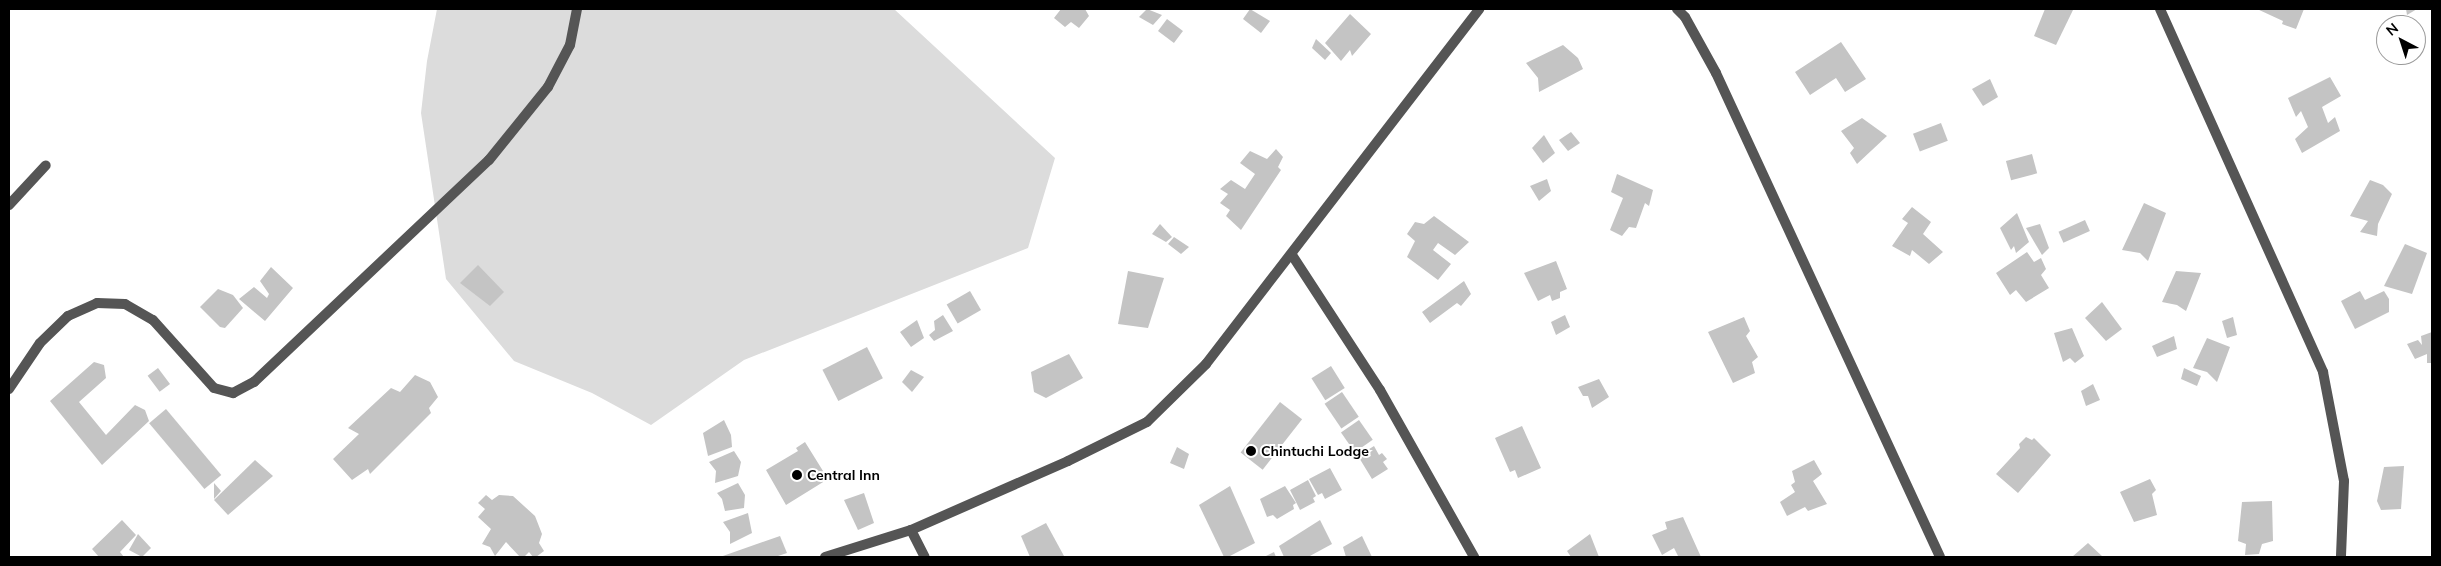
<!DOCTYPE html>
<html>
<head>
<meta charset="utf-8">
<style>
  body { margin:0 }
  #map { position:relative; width:2441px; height:566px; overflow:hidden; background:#fff; font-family:Mulish,sans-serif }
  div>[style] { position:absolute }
  .green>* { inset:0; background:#dcdcdc }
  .building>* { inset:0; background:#c4c4c4; transform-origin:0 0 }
  .minor>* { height:10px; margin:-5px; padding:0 5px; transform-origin:5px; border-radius:5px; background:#555 }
  .dots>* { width:14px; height:14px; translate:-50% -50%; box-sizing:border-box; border:2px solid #fff; border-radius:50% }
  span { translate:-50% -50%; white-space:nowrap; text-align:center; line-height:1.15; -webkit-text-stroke:4px #fff; paint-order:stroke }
  .poi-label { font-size:14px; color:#000; font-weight:700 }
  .left { translate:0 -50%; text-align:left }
  .frame { position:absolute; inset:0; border:10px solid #000; pointer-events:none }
  .north { position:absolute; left:2376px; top:15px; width:50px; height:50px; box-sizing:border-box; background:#fff; border:1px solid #999; border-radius:50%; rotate:320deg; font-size:14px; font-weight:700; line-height:20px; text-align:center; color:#000 }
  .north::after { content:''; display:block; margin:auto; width:18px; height:22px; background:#000; clip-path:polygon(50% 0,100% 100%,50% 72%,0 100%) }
</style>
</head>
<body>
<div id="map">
  <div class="green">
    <div style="clip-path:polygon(437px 9px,894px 9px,1055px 158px,1028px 248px,744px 360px,651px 425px,592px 393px,514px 361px,446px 279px,421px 113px,427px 61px)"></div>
  </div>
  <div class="building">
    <div style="clip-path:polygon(1061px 9px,1085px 9px,1089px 16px,1079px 28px,1071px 22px,1065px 27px,1054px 18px)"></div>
    <div style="clip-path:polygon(1147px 9px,1162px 15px,1153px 25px,1139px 17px)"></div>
    <div style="clip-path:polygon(1250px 9px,1270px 21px,1261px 33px,1243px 19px)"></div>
    <div style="clip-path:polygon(2045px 9px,2073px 10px,2056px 45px,2034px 36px)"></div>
    <div style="clip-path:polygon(2257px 9px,2304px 9px,2296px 29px,2282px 24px,2283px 21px)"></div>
    <div style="clip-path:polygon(2406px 9px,2417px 9px,2407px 15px)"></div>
    <div style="clip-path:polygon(1350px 14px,1371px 34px,1352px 56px,1350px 50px,1341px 61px,1325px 43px)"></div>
    <div style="left:1167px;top:19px;width:20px;height:15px;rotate:37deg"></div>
    <div style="clip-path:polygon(1316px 39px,1331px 53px,1325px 60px,1312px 48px)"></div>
    <div style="clip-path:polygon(1841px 42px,1866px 79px,1845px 92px,1836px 78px,1810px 95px,1795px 72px)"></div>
    <div style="clip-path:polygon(1563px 45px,1578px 58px,1583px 69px,1539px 92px,1538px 78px,1526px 63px)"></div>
    <div style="clip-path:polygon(2330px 77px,2341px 96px,2322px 107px,2328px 123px,2335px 117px,2340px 131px,2302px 153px,2295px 139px,2308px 127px,2301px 111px,2296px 117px,2288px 98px)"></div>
    <div style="clip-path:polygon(1990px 79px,1998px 97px,1983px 106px,1972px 89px)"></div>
    <div style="clip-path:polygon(1862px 118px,1887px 136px,1857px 164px,1850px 153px,1854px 148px,1841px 131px)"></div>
    <div style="left:1941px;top:123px;width:19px;height:30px;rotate:69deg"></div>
    <div style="clip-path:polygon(1571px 132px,1580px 143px,1568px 151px,1559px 140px)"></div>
    <div style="clip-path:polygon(1544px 135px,1555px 153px,1543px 163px,1532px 148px)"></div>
    <div style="clip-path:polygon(1276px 149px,1283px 157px,1278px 167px,1281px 170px,1241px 230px,1226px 216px,1230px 210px,1220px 203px,1228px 194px,1220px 189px,1231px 180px,1245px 189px,1255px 174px,1240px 163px,1250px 151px,1267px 159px)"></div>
    <div style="left:2032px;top:154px;width:20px;height:27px;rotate:75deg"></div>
    <div style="clip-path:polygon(1617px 174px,1653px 190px,1649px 206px,1645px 203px,1636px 228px,1629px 227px,1622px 236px,1610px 230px,1623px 198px,1611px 192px)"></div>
    <div style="clip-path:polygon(1547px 179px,1551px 191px,1539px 201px,1530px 186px)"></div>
    <div style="clip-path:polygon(2370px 180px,2383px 185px,2392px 194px,2378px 224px,2377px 236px,2360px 232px,2368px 221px,2350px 216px)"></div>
    <div style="clip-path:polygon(2144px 203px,2166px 213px,2148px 261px,2140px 253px,2122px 250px)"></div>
    <div style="clip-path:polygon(1912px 207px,1931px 222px,1923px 234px,1943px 252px,1929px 264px,1912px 250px,1910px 256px,1892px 246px,1908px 223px,1902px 219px)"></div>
    <div style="clip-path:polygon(2017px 213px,2029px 242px,2016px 253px,2014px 246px,2011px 250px,2000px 228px)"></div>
    <div style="clip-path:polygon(1434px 216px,1469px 242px,1455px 255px,1438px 243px,1433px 250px,1451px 264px,1438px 280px,1407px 257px,1415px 241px,1407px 234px,1415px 222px,1424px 224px)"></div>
    <div style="left:2085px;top:220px;width:12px;height:29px;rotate:66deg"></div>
    <div style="clip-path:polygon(1160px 224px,1172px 237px,1166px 242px,1152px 234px)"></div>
    <div style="clip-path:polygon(2040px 224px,2049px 248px,2042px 255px,2026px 228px)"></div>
    <div style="clip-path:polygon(1174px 237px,1189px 247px,1181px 254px,1168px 244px)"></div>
    <div style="clip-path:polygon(2405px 244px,2427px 253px,2412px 294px,2384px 286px)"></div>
    <div style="clip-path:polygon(2027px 252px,2034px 262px,2041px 258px,2046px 269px,2041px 275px,2049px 288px,2026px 302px,2016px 290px,2010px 295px,1996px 273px)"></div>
    <div style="clip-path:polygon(1556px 261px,1567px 289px,1560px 292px,1560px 298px,1552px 301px,1550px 295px,1538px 301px,1524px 273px)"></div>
    <div style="clip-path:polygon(478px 265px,504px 292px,490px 306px,460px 283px)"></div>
    <div style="clip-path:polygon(271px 267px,293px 288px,265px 321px,239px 299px,254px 287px,267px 298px,269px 294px,260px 281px)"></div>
    <div style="clip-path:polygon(1128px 271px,1164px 278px,1148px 328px,1118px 324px)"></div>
    <div style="clip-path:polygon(2176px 271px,2201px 273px,2186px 311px,2177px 305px,2162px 302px)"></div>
    <div style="clip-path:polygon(1464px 281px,1471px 294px,1461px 306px,1457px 303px,1430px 323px,1422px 312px)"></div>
    <div style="clip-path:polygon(218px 289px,233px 295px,243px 308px,225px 328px,220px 327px,200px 307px)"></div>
    <div style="left:970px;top:291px;width:22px;height:27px;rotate:60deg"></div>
    <div style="clip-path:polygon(2360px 291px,2365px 300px,2384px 291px,2389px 299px,2389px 312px,2355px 329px,2341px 301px)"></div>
    <div style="clip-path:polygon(2102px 302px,2122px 329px,2106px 341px,2085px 318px)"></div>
    <div style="clip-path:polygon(943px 315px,953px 331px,934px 341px,929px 335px,935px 330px,934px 321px)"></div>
    <div style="clip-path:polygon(1565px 315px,1570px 327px,1556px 335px,1551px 322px)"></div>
    <div style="clip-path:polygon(1744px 317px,1750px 331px,1746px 336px,1758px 357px,1752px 362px,1755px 373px,1733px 383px,1708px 332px)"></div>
    <div style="clip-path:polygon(2233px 317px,2237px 335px,2227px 338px,2222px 321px)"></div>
    <div style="clip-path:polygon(917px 320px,924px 338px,911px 347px,900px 332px)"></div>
    <div style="clip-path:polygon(2072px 328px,2084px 356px,2075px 363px,2070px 358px,2063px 362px,2054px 333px)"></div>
    <div style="clip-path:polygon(2432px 332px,2432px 363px,2427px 363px,2427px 354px,2415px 359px,2407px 344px,2418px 340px,2422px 345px,2421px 336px)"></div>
    <div style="clip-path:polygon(2174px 336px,2177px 349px,2157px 357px,2152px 346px)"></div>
    <div style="clip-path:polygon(2207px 338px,2230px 347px,2217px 382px,2207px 372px,2193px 368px)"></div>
    <div style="left:867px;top:347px;width:35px;height:50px;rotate:63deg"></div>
    <div style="clip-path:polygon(1069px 354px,1083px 378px,1046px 398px,1034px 392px,1031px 372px)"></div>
    <div style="clip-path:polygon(94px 362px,104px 365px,106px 378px,79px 402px,106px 435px,135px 405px,145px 410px,149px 421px,102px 465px,50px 401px)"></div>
    <div style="left:1331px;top:366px;width:26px;height:23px;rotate:58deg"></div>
    <div style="left:158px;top:368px;width:20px;height:13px;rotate:53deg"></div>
    <div style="clip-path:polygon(2184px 368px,2201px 376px,2197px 386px,2181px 379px)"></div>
    <div style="clip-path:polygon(911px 370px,924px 377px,912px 392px,902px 382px)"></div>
    <div style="clip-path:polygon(415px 375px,430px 382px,438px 397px,429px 408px,431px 413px,370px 474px,368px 469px,352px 480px,333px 459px,359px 434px,348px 428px,391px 388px,400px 392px)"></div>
    <div style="clip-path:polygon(1599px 379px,1609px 397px,1592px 408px,1588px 396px,1583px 396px,1578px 387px)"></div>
    <div style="clip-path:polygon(2093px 384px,2100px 400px,2086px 406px,2081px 391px)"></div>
    <div style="left:1342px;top:392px;width:30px;height:21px;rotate:56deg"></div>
    <div style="left:1280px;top:402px;width:28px;height:64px;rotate:38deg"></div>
    <div style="left:166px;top:409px;width:86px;height:22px;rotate:50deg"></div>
    <div style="clip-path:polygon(724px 420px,731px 435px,732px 447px,708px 456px,703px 433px)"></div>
    <div style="left:1359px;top:420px;width:24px;height:22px;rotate:55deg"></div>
    <div style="clip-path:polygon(1522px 426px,1541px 468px,1518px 478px,1515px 470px,1510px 472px,1495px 438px)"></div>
    <div style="clip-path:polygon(2026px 437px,2032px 440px,2034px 438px,2051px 455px,2018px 493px,1996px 474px,2020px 448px,2019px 444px)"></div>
    <div style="clip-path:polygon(805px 442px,828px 479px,786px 505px,766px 470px,798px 451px,796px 448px)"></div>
    <div style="clip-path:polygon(1374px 446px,1379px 455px,1382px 453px,1387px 459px,1383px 462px,1388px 469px,1372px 479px,1358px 456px)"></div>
    <div style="clip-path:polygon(1177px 447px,1189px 454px,1184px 469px,1170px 463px)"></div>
    <div style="clip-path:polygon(734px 451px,741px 462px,738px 476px,715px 483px,716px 471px,709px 462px)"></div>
    <div style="clip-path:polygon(255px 460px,273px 476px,228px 515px,214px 500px)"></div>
    <div style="clip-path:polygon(1814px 460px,1822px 474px,1813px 481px,1827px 504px,1808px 511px,1805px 507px,1787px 516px,1780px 502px,1795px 492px,1791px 485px,1795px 482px,1792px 471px)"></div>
    <div style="clip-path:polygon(2404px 466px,2401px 509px,2381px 510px,2377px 501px,2384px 467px)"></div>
    <div style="clip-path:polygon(1330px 468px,1342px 490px,1325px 499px,1322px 493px,1318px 495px,1309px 479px)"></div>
    <div style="clip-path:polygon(2150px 479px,2156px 490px,2152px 494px,2157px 515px,2134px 522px,2120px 492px)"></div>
    <div style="clip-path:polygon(1308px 480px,1316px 496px,1313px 498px,1315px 502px,1300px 510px,1290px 490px)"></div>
    <div style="clip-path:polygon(214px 483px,221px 491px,214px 499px)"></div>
    <div style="clip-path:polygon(738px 483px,745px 495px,744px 508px,725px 511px,722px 499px,717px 493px)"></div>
    <div style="clip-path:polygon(1230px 486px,1255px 543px,1228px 557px,1224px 557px,1199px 505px)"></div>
    <div style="clip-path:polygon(1285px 486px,1296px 503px,1293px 505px,1294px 509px,1277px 519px,1273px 515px,1267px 517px,1260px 499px)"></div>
    <div style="clip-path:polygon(864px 493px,874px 523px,858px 530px,844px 500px)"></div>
    <div style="clip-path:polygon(486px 495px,492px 500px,499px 495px,513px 496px,535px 516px,542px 534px,539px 543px,544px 551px,536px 557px,533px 557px,529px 552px,524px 557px,520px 557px,506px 542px,495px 556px,490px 547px,482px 544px,491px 529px,478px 517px,485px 509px,478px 503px)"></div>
    <div style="clip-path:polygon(2272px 501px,2273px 541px,2262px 544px,2259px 554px,2245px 555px,2246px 544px,2238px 541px,2242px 502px)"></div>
    <div style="clip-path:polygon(748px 513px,752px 533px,730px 544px,730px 532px,723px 522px)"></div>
    <div style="clip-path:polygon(1683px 517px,1701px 557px,1676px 557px,1678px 556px,1674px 548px,1662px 555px,1652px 535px,1667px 529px,1665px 522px)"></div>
    <div style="clip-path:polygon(122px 520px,136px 535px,120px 552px,124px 557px,99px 557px,92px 549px)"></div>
    <div style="clip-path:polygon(1320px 520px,1332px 544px,1308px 557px,1284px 557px,1279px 546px)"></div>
    <div style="clip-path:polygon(1046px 523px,1064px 556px,1030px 557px,1021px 536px)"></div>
    <div style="clip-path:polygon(138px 534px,151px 548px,142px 557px,129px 550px)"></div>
    <div style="clip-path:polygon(1590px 534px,1599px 557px,1571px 557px,1567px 551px)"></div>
    <div style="clip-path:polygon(780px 536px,787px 553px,775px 557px,720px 557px)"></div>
    <div style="clip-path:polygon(1362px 536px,1372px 557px,1346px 557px,1343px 547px)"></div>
    <div style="clip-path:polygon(2088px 543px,2103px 557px,2072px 557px)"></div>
    <div style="clip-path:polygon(1274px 552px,1276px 557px,1264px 557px)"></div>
  </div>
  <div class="minor">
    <div style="left:1677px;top:9px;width:11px;rotate:45deg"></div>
    <div style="left:1685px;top:17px;width:64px;rotate:61deg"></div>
    <div style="left:1716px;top:73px;width:533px;rotate:65.16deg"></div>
    <div style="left:2160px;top:9px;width:398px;rotate:65.8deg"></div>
    <div style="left:2323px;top:372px;width:111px;rotate:79.1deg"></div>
    <div style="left:2344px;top:481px;width:76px;rotate:92.3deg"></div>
    <div style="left:9px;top:205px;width:54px;rotate:-47.2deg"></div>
    <div style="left:1292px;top:255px;width:161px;rotate:56.9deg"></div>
    <div style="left:1380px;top:390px;width:192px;rotate:60.6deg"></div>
    <div style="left:9px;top:389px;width:55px;rotate:-56deg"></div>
    <div style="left:40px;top:343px;width:39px;rotate:-44deg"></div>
    <div style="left:68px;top:316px;width:32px;rotate:-24deg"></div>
    <div style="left:97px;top:303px;width:28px;rotate:2deg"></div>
    <div style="left:125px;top:304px;width:32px;rotate:30deg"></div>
    <div style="left:153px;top:320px;width:91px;rotate:48.1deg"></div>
    <div style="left:214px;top:388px;width:20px;rotate:15deg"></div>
    <div style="left:233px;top:393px;width:24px;rotate:-28deg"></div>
    <div style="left:254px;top:382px;width:323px;rotate:-43.4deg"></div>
    <div style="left:489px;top:160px;width:94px;rotate:-51.1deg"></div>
    <div style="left:548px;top:87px;width:47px;rotate:-62.4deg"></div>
    <div style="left:570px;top:45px;width:37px;rotate:-79deg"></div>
    <div style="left:911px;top:530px;width:30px;rotate:63deg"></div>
    <div style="left:825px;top:557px;width:90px;rotate:-17.4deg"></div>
    <div style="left:911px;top:530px;width:171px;rotate:-23.7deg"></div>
    <div style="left:1068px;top:461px;width:88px;rotate:-26.3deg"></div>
    <div style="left:1147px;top:422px;width:83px;rotate:-44.5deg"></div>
    <div style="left:1206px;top:364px;width:448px;rotate:-52.4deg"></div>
  </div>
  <div class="dots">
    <div style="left:1251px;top:451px;background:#000"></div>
    <div style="left:797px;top:475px;background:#000"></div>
  </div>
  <div class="poi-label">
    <span class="left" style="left:1261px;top:451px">Chintuchi Lodge</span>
    <span class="left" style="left:807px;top:475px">Central Inn</span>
  </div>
  <div class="frame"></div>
  <div class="north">N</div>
</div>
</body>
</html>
